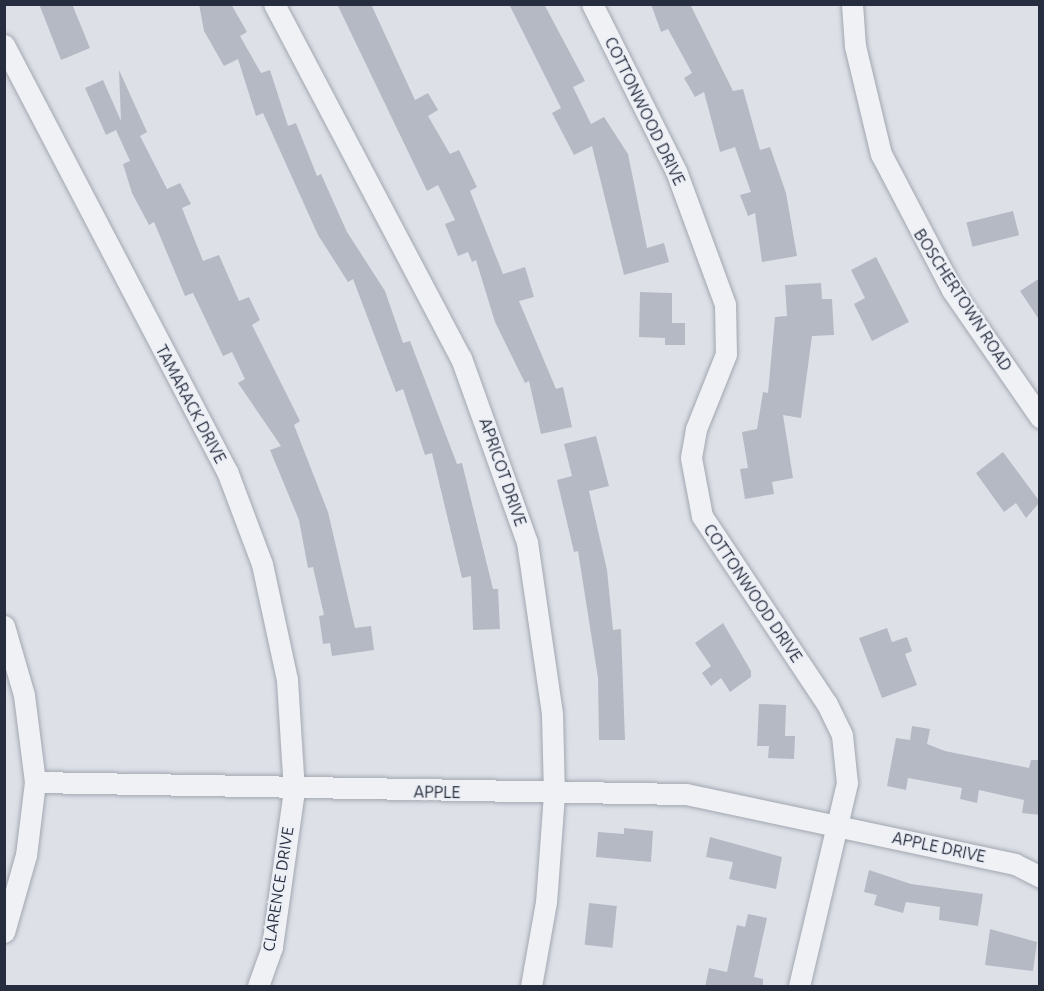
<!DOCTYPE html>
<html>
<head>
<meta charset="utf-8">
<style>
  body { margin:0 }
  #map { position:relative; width:1044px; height:991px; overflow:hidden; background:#dde0e7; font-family:Ubuntu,sans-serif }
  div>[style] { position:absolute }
  .building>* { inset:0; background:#b4b9c4; transform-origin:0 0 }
  .roads { filter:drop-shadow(0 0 2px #a2a7b1) drop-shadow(0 0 2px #a2a7b1) }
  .minor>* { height:21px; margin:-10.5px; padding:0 10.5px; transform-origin:10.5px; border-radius:10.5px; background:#f0f1f5 }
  span { translate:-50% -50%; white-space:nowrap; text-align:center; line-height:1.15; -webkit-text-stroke:4.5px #eceff5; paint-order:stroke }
  .street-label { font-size:16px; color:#262d3e }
  .frame { position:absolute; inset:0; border:6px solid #262d3e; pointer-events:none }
</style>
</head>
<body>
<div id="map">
  <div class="building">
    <div style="clip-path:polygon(39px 4px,72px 4px,90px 48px,61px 60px)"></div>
    <div style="clip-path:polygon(199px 4px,231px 4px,247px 32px,240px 36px,261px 73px,270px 70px,288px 126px,296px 123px,317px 176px,321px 174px,347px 232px,385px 291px,403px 343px,410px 341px,457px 464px,462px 463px,493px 589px,498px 589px,500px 629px,473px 630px,471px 576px,462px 578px,432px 453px,425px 455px,403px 389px,396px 392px,353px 279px,348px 282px,318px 235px,263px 113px,256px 116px,238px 59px,224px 66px,204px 31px)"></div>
    <div style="clip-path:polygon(337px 4px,371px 4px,415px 100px,428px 93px,438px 110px,428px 116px,450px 154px,459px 150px,477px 187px,470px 191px,503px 274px,525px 267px,534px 297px,519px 301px,556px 389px,563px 387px,572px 427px,541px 434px,529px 381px,525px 383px,495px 322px,476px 260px,472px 262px,468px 252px,458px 256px,445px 224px,455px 220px,438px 185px,427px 191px)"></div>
    <div style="clip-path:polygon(509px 4px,544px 4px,585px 81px,573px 87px,591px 124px,604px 117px,628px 154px,647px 248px,664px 243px,669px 262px,624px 275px,592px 146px,574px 155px,552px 113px,561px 108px)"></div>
    <div style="clip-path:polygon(651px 4px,690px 4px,733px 91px,743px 89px,760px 150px,770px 147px,786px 193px,797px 256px,762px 262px,755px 213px,748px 216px,740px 195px,751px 192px,735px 147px,720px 152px,704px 92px,695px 97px,684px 78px,692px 73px,668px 29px,661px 32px)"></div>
    <div style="clip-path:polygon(119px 70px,147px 132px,140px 136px,167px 189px,180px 183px,191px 204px,182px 208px,203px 261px,219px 255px,239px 301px,249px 297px,260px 320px,252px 325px,300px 421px,294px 425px,328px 512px,355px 628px,371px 626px,374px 650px,332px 656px,330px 643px,323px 644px,319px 616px,324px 615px,313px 567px,308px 568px,299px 520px,270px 450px,281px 446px,238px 383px,245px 379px,232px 352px,223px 356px,193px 293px,185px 296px,154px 222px,149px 225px,132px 193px,123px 164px,130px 161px,116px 130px,106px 135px,85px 88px,103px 80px,121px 121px)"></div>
    <div style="left:1013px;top:211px;width:25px;height:48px;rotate:76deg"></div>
    <div style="clip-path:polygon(876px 257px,909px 322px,872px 341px,854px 304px,865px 298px,851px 270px)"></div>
    <div style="clip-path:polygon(1040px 278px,1040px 321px,1020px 291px)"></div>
    <div style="clip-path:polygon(821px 283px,822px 299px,832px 299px,834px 335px,812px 336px,801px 418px,783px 415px,793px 478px,772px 482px,774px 494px,745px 499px,740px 469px,748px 468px,742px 432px,757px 429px,763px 392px,768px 393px,775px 317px,787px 316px,785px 285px)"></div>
    <div style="clip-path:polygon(640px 292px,672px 293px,672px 323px,685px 323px,685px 345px,665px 345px,665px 338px,639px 337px)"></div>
    <div style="clip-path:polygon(596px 436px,609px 486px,589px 491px,607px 570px,613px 630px,621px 629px,625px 740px,599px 740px,598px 678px,578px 551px,574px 552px,557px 480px,572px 476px,564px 444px)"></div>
    <div style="clip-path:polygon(1003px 452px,1040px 502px,1026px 518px,1016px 503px,1004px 512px,976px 473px)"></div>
    <div style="clip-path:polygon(723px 623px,751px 671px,751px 677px,730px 692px,721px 678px,711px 686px,702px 673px,711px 666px,695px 643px)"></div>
    <div style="clip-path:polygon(887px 628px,892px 642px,907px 637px,912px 651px,905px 654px,917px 685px,882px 698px,859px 638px)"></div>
    <div style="clip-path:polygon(759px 704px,786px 705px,785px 736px,795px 736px,794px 759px,768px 758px,769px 746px,757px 746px)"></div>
    <div style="clip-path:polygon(912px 726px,930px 729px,927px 744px,945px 751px,1029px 768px,1031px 760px,1040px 760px,1040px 815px,1022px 813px,1024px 800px,979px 790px,977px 803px,960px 799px,962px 788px,908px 778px,906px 790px,887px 786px,896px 738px,910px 740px)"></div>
    <div style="clip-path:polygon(624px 828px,653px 831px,651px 862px,596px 857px,598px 832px,624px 834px)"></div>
    <div style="clip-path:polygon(710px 837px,782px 857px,776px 889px,729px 879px,733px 862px,706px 857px)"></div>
    <div style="clip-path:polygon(869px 870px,911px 884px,983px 894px,978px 926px,939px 920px,940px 907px,906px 902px,903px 913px,874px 905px,877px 895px,864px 892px)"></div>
    <div style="left:589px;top:903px;width:28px;height:42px;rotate:6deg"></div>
    <div style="clip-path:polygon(748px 914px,767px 918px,754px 977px,763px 979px,763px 987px,705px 987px,709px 968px,727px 972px,737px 925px,745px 927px)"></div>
    <div style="clip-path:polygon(990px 929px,1037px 942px,1033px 971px,985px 965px)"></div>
  </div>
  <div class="roads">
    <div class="minor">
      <div style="left:274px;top:4px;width:400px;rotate:62.2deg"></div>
      <div style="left:461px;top:358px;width:195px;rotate:70.3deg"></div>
      <div style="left:527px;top:542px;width:174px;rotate:81.7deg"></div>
      <div style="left:552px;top:714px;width:80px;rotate:88.6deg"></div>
      <div style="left:554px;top:794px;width:108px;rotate:94.2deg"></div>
      <div style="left:546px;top:902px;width:85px;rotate:100.1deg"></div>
      <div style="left:592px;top:4px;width:187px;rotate:63.3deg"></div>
      <div style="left:676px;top:171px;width:142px;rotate:69.8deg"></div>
      <div style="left:725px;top:304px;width:50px;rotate:88.9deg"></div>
      <div style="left:726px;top:354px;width:81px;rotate:111.8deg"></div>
      <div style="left:696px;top:429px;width:29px;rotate:100deg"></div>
      <div style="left:691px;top:458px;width:59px;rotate:79.3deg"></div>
      <div style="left:702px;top:516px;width:226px;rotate:56.4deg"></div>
      <div style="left:827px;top:704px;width:34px;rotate:64deg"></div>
      <div style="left:842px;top:735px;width:48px;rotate:84.1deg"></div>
      <div style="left:847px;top:783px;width:209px;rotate:103.3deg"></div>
      <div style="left:852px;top:4px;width:42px;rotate:85.9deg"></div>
      <div style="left:855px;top:46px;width:111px;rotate:76.5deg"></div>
      <div style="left:881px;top:154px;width:153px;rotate:62.4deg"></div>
      <div style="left:952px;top:290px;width:155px;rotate:55.3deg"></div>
      <div style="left:4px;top:45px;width:481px;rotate:62.4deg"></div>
      <div style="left:227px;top:471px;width:99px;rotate:69.4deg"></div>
      <div style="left:262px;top:564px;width:119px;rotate:77.8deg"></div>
      <div style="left:287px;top:680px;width:110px;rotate:86.4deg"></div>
      <div style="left:294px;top:790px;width:159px;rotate:98deg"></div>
      <div style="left:272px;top:947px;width:41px;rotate:109.7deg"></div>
      <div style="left:4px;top:626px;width:72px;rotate:73.8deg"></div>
      <div style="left:24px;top:695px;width:88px;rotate:82.8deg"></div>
      <div style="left:35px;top:782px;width:74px;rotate:97deg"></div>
      <div style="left:26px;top:855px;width:80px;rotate:105.9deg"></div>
      <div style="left:35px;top:782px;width:651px;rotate:1.06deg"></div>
      <div style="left:686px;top:794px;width:336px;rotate:12deg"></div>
      <div style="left:1015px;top:864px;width:28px;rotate:27deg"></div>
    </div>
  </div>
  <div class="street-label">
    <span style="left:645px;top:111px;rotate:64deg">COTTONWOOD DRIVE</span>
    <span style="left:963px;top:300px;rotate:57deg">BOSCHERTOWN ROAD</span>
    <span style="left:191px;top:404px;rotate:62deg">TAMARACK DRIVE</span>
    <span style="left:503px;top:472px;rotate:71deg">APRICOT DRIVE</span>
    <span style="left:753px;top:593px;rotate:56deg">COTTONWOOD DRIVE</span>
    <span style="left:437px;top:792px;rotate:1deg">APPLE</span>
    <span style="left:939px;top:847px;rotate:12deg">APPLE DRIVE</span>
    <span style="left:278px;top:889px;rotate:-81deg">CLARENCE DRIVE</span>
  </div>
  <div class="frame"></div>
</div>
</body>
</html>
